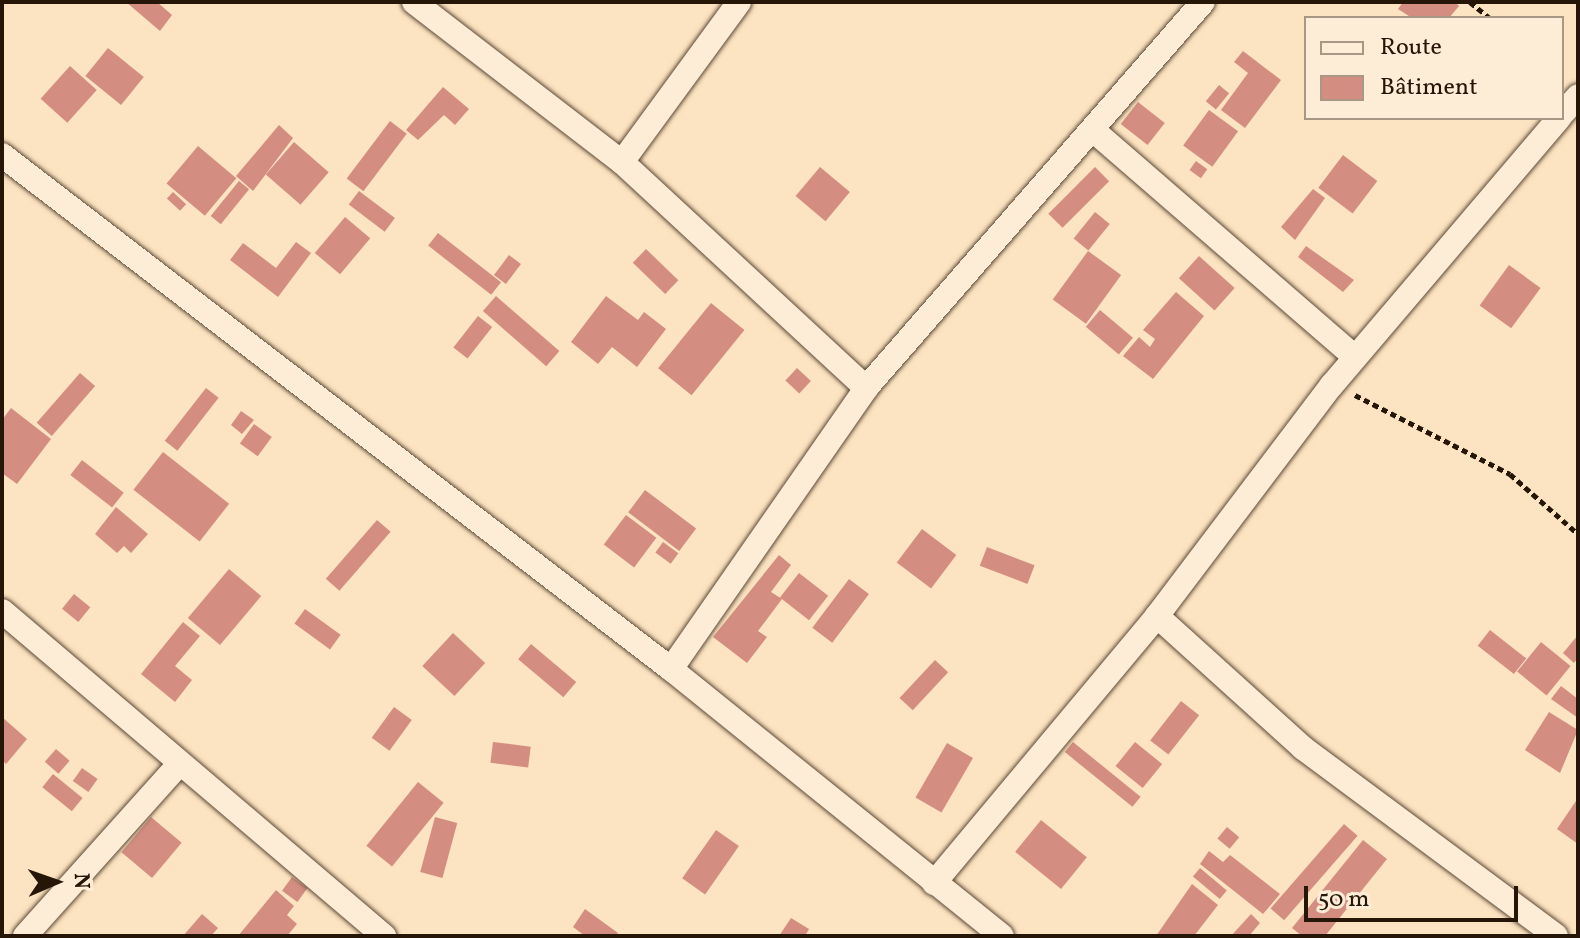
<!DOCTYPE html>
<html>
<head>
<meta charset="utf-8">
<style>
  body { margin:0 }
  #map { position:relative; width:1580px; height:938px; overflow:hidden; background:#fce3c1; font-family:Vollkorn,serif }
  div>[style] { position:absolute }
  .building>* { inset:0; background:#d48e81; transform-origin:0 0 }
  .path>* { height:5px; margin-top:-2.5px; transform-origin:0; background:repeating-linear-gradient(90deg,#261607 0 6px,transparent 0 10px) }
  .roads { filter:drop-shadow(0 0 2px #5c4936) drop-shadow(0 0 2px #5c4936) }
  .street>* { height:24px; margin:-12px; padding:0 12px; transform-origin:12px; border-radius:12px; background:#fdedd7 }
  span { translate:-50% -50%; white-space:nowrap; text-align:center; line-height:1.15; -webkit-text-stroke:7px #fdedd7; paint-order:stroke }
  .frame { position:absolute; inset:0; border:4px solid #261607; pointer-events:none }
  .legend { position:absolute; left:1304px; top:16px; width:260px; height:104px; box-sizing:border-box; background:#fdedd7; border:2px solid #a79784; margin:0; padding:10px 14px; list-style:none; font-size:24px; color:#261607 }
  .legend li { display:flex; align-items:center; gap:16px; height:40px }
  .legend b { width:40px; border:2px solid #a79784 }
  .north { position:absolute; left:16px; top:842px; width:80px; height:80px; -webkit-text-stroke:6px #fdedd7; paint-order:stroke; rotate:88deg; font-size:22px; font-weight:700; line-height:32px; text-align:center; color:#261607 }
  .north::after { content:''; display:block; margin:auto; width:28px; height:36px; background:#261607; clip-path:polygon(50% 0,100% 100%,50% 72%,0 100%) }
  .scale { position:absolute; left:1304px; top:886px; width:214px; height:36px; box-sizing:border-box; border:4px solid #261607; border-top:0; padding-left:10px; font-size:24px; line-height:28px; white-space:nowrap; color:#261607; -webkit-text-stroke:6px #fdedd7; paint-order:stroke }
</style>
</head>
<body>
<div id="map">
  <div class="building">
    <div style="clip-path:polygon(126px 2px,157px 2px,172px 15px,160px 31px)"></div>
    <div style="clip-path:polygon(1403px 2px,1455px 2px,1459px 6px,1449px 18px,1412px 18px,1398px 9px)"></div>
    <div style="left:108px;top:48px;width:46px;height:36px;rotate:39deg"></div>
    <div style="clip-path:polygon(1243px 51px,1281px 80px,1245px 128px,1221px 110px,1248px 73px,1234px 62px)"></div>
    <div style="left:70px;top:66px;width:36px;height:44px;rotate:42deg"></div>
    <div style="left:1219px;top:85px;width:13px;height:21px;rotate:39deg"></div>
    <div style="clip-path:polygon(443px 87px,469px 109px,455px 125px,444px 115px,418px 140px,406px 130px)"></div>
    <div style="left:1138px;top:102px;width:34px;height:28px;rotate:38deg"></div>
    <div style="left:1209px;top:110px;width:36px;height:44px;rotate:36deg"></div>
    <div style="left:390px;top:121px;width:21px;height:72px;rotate:37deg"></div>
    <div style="clip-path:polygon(279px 125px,293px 138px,253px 191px,236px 176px)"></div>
    <div style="left:294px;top:142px;width:46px;height:43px;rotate:41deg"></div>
    <div style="left:198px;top:146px;width:50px;height:49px;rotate:40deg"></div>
    <div style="left:1343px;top:155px;width:43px;height:41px;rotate:37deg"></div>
    <div style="left:1196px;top:161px;width:14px;height:11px;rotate:36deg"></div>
    <div style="left:820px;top:167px;width:39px;height:38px;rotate:40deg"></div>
    <div style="left:1095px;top:167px;width:20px;height:66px;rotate:45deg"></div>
    <div style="left:239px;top:181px;width:13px;height:45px;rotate:39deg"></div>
    <div style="clip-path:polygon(1313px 189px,1325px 198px,1295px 240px,1281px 227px)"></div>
    <div style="left:359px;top:191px;width:45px;height:17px;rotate:37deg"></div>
    <div style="left:173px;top:192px;width:18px;height:9px;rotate:43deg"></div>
    <div style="left:1095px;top:212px;width:19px;height:34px;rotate:39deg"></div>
    <div style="left:345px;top:217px;width:33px;height:47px;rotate:40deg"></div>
    <div style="left:438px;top:233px;width:80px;height:16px;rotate:38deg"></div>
    <div style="clip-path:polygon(296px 242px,311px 253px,278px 297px,230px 260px,243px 243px,276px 268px)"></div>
    <div style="clip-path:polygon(1306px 246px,1354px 280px,1343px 292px,1298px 257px)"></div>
    <div style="left:646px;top:249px;width:45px;height:19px;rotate:44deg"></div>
    <div style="left:1088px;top:251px;width:41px;height:60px;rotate:36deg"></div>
    <div style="left:509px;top:255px;width:15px;height:25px;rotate:37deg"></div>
    <div style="left:1199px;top:256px;width:48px;height:30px;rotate:42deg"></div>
    <div style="left:1509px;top:265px;width:39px;height:50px;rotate:36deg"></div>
    <div style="clip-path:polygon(1176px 292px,1204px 316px,1153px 379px,1123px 356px,1139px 337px,1150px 347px,1155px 339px,1143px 330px)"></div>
    <div style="left:496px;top:296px;width:84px;height:20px;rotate:41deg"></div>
    <div style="clip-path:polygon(606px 296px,638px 320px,644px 312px,666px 329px,637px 367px,612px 347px,598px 364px,571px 342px)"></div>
    <div style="left:711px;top:303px;width:43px;height:84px;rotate:39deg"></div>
    <div style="left:1100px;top:310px;width:43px;height:22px;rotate:40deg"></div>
    <div style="left:478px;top:316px;width:18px;height:40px;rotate:38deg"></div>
    <div style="left:797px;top:368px;width:19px;height:17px;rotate:43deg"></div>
    <div style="left:80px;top:373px;width:20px;height:66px;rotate:41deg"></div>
    <div style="left:206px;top:388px;width:16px;height:67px;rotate:38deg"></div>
    <div style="clip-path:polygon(11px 408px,51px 439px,17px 484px,2px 473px,2px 420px)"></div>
    <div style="clip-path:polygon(241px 411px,254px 420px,242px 434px,231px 425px)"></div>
    <div style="left:254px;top:424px;width:22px;height:24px;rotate:36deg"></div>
    <div style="left:163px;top:452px;width:84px;height:48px;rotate:38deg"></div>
    <div style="left:82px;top:460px;width:53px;height:19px;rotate:38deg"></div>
    <div style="left:645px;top:490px;width:64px;height:28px;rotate:37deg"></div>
    <div style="clip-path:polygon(116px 507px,148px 534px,131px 553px,124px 546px,117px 553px,95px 534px)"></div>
    <div style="left:626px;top:515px;width:38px;height:37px;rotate:37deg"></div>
    <div style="left:377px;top:520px;width:18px;height:78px;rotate:41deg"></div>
    <div style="left:922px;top:529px;width:43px;height:42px;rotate:37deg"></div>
    <div style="left:663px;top:542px;width:19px;height:13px;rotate:36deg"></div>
    <div style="left:987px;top:547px;width:51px;height:20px;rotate:21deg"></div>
    <div style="clip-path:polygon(779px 555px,791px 565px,771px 592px,782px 599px,758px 631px,767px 637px,747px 663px,713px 637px)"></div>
    <div style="left:229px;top:569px;width:42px;height:64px;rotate:40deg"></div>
    <div style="left:799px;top:573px;width:37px;height:31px;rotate:38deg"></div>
    <div style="left:849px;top:579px;width:25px;height:61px;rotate:37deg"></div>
    <div style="left:74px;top:594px;width:21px;height:19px;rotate:39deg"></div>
    <div style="left:305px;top:609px;width:44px;height:18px;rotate:36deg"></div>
    <div style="clip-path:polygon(183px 622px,200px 636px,175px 666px,192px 680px,175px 702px,141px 674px)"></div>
    <div style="left:1490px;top:630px;width:46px;height:20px;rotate:38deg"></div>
    <div style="left:453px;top:633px;width:44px;height:45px;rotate:43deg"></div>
    <div style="clip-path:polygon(1578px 635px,1578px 658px,1574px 663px,1563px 653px)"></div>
    <div style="left:1541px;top:642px;width:38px;height:38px;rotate:39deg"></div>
    <div style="left:531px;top:644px;width:59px;height:20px;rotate:40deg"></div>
    <div style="left:935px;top:660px;width:18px;height:52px;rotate:43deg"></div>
    <div style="clip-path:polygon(1561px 686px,1578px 699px,1578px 718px,1551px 699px)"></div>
    <div style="left:1181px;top:701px;width:23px;height:50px;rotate:38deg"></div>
    <div style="left:394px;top:707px;width:22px;height:38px;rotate:36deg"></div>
    <div style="clip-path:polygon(1549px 712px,1578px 730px,1560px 773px,1525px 750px)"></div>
    <div style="clip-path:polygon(2px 717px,27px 739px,6px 764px,2px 760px)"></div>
    <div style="left:493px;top:742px;width:38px;height:21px;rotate:7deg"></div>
    <div style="left:1073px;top:742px;width:87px;height:13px;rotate:39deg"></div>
    <div style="left:1135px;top:742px;width:35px;height:31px;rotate:39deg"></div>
    <div style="left:947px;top:743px;width:30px;height:63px;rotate:30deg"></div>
    <div style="left:56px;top:749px;width:18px;height:17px;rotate:41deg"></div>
    <div style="left:82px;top:768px;width:19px;height:16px;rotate:35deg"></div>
    <div style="left:53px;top:774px;width:38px;height:17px;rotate:39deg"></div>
    <div style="left:418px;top:782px;width:33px;height:82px;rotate:39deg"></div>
    <div style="clip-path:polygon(1578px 798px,1578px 844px,1557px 829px)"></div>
    <div style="left:151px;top:817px;width:40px;height:46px;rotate:40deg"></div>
    <div style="left:435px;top:817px;width:23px;height:57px;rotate:15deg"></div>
    <div style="left:1041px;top:820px;width:59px;height:41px;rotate:39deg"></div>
    <div style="left:1344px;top:824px;width:18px;height:112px;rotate:41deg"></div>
    <div style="left:1227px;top:827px;width:16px;height:15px;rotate:40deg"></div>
    <div style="left:716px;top:830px;width:28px;height:59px;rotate:35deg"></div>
    <div style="clip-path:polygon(1363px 840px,1387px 859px,1325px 936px,1302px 936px,1292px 928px)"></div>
    <div style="clip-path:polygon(1209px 851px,1223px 862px,1230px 855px,1280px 894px,1263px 914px,1200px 864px)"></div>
    <div style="left:1200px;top:868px;width:35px;height:11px;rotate:40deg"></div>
    <div style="left:292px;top:877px;width:19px;height:17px;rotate:36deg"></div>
    <div style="clip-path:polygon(1192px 884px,1218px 905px,1194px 936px,1156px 936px)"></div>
    <div style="clip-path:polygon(276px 890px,294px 906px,287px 915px,297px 924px,287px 936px,238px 936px)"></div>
    <div style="clip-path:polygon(585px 909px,618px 933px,616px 936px,585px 936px,573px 927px)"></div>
    <div style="clip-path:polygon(202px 914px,218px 928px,211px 936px,183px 936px)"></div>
    <div style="clip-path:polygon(1251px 914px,1260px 923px,1249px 936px,1231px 936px)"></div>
    <div style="clip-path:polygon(791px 918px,809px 929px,805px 936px,779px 936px)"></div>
  </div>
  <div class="path">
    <div style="left:1470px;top:2px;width:26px;rotate:39deg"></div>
    <div style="left:1355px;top:395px;width:174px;rotate:27deg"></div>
    <div style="left:1510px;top:474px;width:91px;rotate:41.4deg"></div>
  </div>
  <div class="roads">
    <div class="street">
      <div style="left:414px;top:2px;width:262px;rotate:37.6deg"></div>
      <div style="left:622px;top:162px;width:333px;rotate:42.8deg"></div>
      <div style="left:1562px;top:114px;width:24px;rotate:-48deg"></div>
      <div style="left:1094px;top:131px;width:345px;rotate:40.9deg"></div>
      <div style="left:2px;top:155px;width:844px;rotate:37.54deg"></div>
      <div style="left:671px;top:669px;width:425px;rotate:38.9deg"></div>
      <div style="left:622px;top:162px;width:198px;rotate:-53.8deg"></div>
      <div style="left:2px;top:611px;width:502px;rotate:40.39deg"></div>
      <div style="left:1157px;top:616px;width:197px;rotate:42.1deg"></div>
      <div style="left:1303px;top:748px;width:315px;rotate:36.6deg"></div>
      <div style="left:671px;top:669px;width:342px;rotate:-55.2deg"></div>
      <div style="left:866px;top:388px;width:512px;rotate:-48.88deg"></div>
      <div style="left:934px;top:883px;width:348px;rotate:-50.1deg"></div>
      <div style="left:1157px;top:616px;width:290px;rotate:-52.9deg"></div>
      <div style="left:1332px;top:385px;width:350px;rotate:-49.6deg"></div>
      <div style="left:25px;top:936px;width:232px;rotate:-48.1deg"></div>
    </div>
  </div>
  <div class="frame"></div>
  <ul class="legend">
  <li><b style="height:10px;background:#fdedd7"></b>Route</li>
  <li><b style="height:22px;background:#d48e81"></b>Bâtiment</li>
  </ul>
  <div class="north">N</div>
  <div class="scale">50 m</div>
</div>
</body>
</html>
